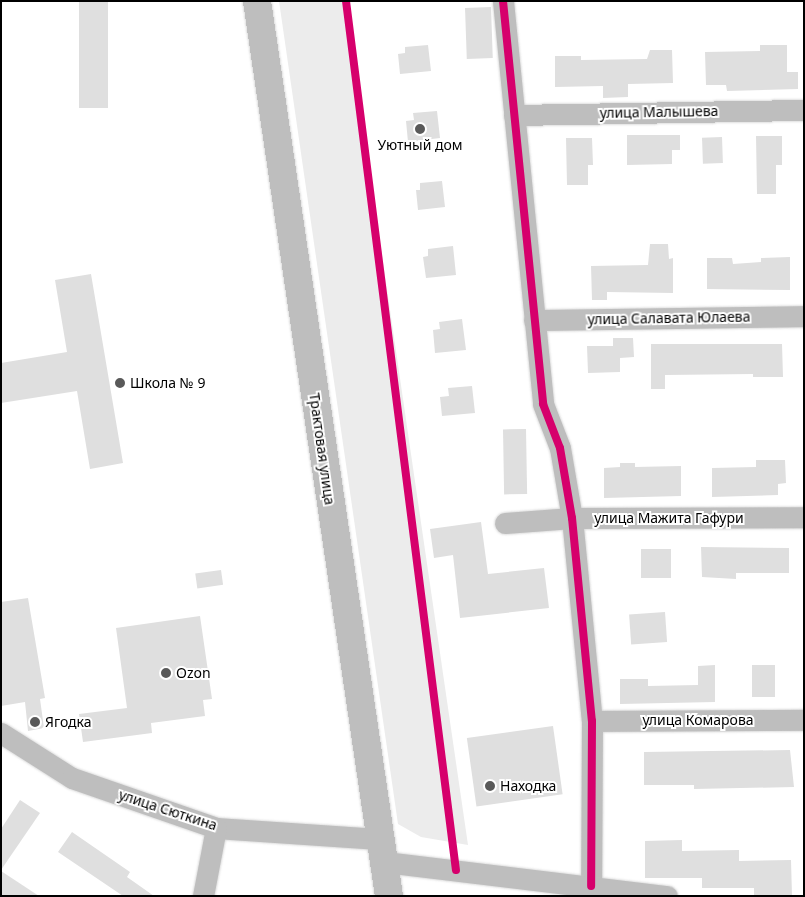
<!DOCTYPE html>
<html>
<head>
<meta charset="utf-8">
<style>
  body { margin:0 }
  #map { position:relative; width:805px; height:897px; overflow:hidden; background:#fff; font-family:"Noto Sans",sans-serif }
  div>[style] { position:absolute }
  .green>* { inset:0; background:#ececec }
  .building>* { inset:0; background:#dfdfdf; transform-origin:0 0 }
  .roads { filter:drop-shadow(0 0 1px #dbdbdb) drop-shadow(0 0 1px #dbdbdb) }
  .minor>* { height:21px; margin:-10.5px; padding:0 10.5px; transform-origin:10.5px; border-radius:10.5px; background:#bebebe }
  .major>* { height:28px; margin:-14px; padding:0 14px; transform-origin:14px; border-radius:14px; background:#bebebe }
  .cycleway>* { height:8px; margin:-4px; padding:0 4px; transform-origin:4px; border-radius:4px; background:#d6006c }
  .dots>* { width:14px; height:14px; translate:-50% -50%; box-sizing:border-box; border:2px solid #fff; border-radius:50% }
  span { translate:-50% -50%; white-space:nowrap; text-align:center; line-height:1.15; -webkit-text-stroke:4px #fff; paint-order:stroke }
  .street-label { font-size:14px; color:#000 }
  .poi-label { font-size:14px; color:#000 }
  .left { translate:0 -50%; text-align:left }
  .frame { position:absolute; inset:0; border:2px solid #000; pointer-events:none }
</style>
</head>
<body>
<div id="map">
  <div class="green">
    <div style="clip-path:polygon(279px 1px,345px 1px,468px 845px,421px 837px,398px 824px)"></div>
  </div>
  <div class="building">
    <div style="left:79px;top:1px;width:29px;height:107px"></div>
    <div style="left:491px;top:7px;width:51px;height:26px;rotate:88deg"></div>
    <div style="clip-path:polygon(428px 45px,431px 71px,400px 74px,398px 54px,405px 53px,405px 47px)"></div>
    <div style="clip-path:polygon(760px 45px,787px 45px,787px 72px,798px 72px,798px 89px,727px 91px,726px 85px,706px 85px,705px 52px,760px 51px)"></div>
    <div style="clip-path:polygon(650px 50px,672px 50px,673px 83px,628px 84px,628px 97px,603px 98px,603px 86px,555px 87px,555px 56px,581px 56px,581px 60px,647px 59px)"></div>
    <div style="clip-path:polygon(437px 111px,440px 138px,408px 142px,406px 121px,414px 120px,413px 113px)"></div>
    <div style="clip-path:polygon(627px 135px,680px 135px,680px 150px,672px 150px,672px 164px,627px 165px)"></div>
    <div style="clip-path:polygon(756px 136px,782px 136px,782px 165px,776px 165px,776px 194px,757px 194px)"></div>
    <div style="left:722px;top:137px;width:26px;height:20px;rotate:88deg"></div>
    <div style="clip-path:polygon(566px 138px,592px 138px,593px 165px,588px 165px,588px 185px,567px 185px)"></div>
    <div style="clip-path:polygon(442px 181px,445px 207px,418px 210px,416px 190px,420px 190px,420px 183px)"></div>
    <div style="clip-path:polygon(650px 244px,668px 244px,669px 259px,673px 258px,673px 293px,607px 292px,607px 300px,592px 300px,591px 266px,648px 265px)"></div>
    <div style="clip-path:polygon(453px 246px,456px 275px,426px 278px,423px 257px,428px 256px,428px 249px)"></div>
    <div style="clip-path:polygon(790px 257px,790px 290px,707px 289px,707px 258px,732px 258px,733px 264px,761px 262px,761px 258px)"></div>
    <div style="clip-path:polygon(91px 274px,123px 463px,90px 469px,77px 391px,1px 403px,1px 363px,67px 352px,55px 280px)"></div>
    <div style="clip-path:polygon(462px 319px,466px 350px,435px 353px,433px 330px,440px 329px,439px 322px)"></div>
    <div style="clip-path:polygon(613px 338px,633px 338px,634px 357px,620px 358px,620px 372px,588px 373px,587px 346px,613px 346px)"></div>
    <div style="clip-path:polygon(651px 344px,782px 344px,783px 377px,753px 377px,753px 374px,665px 375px,665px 389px,651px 389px)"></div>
    <div style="clip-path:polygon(472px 386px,475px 413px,442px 416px,440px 397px,449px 396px,448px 388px)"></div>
    <div style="left:526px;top:429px;width:65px;height:23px;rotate:89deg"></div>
    <div style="clip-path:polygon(756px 460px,785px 460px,786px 483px,778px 484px,778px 495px,712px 497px,712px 468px,756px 467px)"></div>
    <div style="clip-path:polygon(620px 463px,635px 463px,635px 467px,681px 466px,681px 496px,604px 498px,604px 468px,620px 467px)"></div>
    <div style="clip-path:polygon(481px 522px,488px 574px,544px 568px,549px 608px,460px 618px,453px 555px,434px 558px,430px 529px)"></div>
    <div style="clip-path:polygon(701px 547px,789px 548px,789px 573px,736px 573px,736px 579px,702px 577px)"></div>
    <div style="left:641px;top:549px;width:30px;height:29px"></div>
    <div style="left:221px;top:570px;width:15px;height:26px;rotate:82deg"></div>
    <div style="clip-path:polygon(28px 598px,45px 698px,40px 699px,44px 728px,28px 731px,25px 702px,1px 706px,1px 602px)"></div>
    <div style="left:665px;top:612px;width:30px;height:36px;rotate:86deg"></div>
    <div style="clip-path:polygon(200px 616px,212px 699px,203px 700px,205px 716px,151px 723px,152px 733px,83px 742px,79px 714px,127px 708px,116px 628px)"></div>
    <div style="clip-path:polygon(715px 665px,715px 702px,620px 704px,620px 679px,648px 679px,648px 686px,698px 685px,698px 666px)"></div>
    <div style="left:752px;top:665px;width:23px;height:32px"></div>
    <div style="left:553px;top:726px;width:69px;height:87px;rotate:82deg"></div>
    <div style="clip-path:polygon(790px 750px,794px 787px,694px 789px,694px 785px,644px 785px,644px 752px)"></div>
    <div style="clip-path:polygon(20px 800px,40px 813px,1px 870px,1px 829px)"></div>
    <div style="clip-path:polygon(72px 832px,130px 872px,127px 877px,154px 896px,123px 896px,58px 852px)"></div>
    <div style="clip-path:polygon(682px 840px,682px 851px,739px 850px,739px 861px,791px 860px,792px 896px,754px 896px,754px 888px,702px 888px,702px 878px,645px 878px,645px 841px)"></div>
    <div style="clip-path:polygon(1px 871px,39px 896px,1px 896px)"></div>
  </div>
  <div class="roads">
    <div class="minor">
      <div style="left:503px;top:1px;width:405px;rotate:84.3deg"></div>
      <div style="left:543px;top:404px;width:47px;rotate:68.9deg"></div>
      <div style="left:560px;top:448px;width:71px;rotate:80.3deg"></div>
      <div style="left:572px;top:518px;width:204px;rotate:84.4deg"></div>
      <div style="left:592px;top:721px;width:165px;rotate:90.3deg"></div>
      <div style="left:514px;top:115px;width:290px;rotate:-1deg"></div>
      <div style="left:534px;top:320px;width:270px;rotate:-0.8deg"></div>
      <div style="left:505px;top:523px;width:67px;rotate:-4.3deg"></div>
      <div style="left:572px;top:518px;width:232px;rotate:-0.2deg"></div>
      <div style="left:592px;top:721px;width:212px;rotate:-0.3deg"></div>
      <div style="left:1px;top:733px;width:84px;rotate:32.4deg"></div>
      <div style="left:72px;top:778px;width:152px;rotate:19.1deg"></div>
      <div style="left:216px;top:828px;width:163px;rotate:3.9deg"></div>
      <div style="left:385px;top:862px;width:284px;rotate:6.9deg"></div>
      <div style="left:203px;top:896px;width:69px;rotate:-79.2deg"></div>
    </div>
    <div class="major">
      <div style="left:257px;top:1px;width:905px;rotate:81.61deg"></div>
    </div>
  </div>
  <div class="cycleway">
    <div style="left:346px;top:1px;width:876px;rotate:82.79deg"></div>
    <div style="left:503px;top:1px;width:405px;rotate:84.3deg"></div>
    <div style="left:543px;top:404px;width:47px;rotate:68.9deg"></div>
    <div style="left:560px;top:448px;width:71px;rotate:80.3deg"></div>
    <div style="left:572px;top:518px;width:204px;rotate:84.4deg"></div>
    <div style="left:592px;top:721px;width:165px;rotate:90.3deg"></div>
  </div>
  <div class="dots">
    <div style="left:420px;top:129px;background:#595959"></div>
    <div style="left:120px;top:383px;background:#595959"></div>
    <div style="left:166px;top:673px;background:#595959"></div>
    <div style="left:35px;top:722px;background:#595959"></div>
    <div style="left:490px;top:786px;background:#595959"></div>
  </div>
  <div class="street-label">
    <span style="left:659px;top:112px;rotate:-1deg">улица Малышева</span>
    <span style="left:669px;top:318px;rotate:-1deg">улица Салавата Юлаева</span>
    <span style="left:322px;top:449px;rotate:82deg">Трактовая улица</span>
    <span style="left:669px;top:518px">улица Мажита Гафури</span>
    <span style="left:698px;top:720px">улица Комарова</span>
    <span style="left:168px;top:810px;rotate:18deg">улица Сюткина</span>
  </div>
  <div class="poi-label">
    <span style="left:420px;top:145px">Уютный дом</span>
    <span class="left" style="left:130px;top:383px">Школа № 9</span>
    <span class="left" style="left:176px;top:673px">Ozon</span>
    <span class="left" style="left:45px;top:722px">Ягодка</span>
    <span class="left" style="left:500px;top:786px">Находка</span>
  </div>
  <div class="frame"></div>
</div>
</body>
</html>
